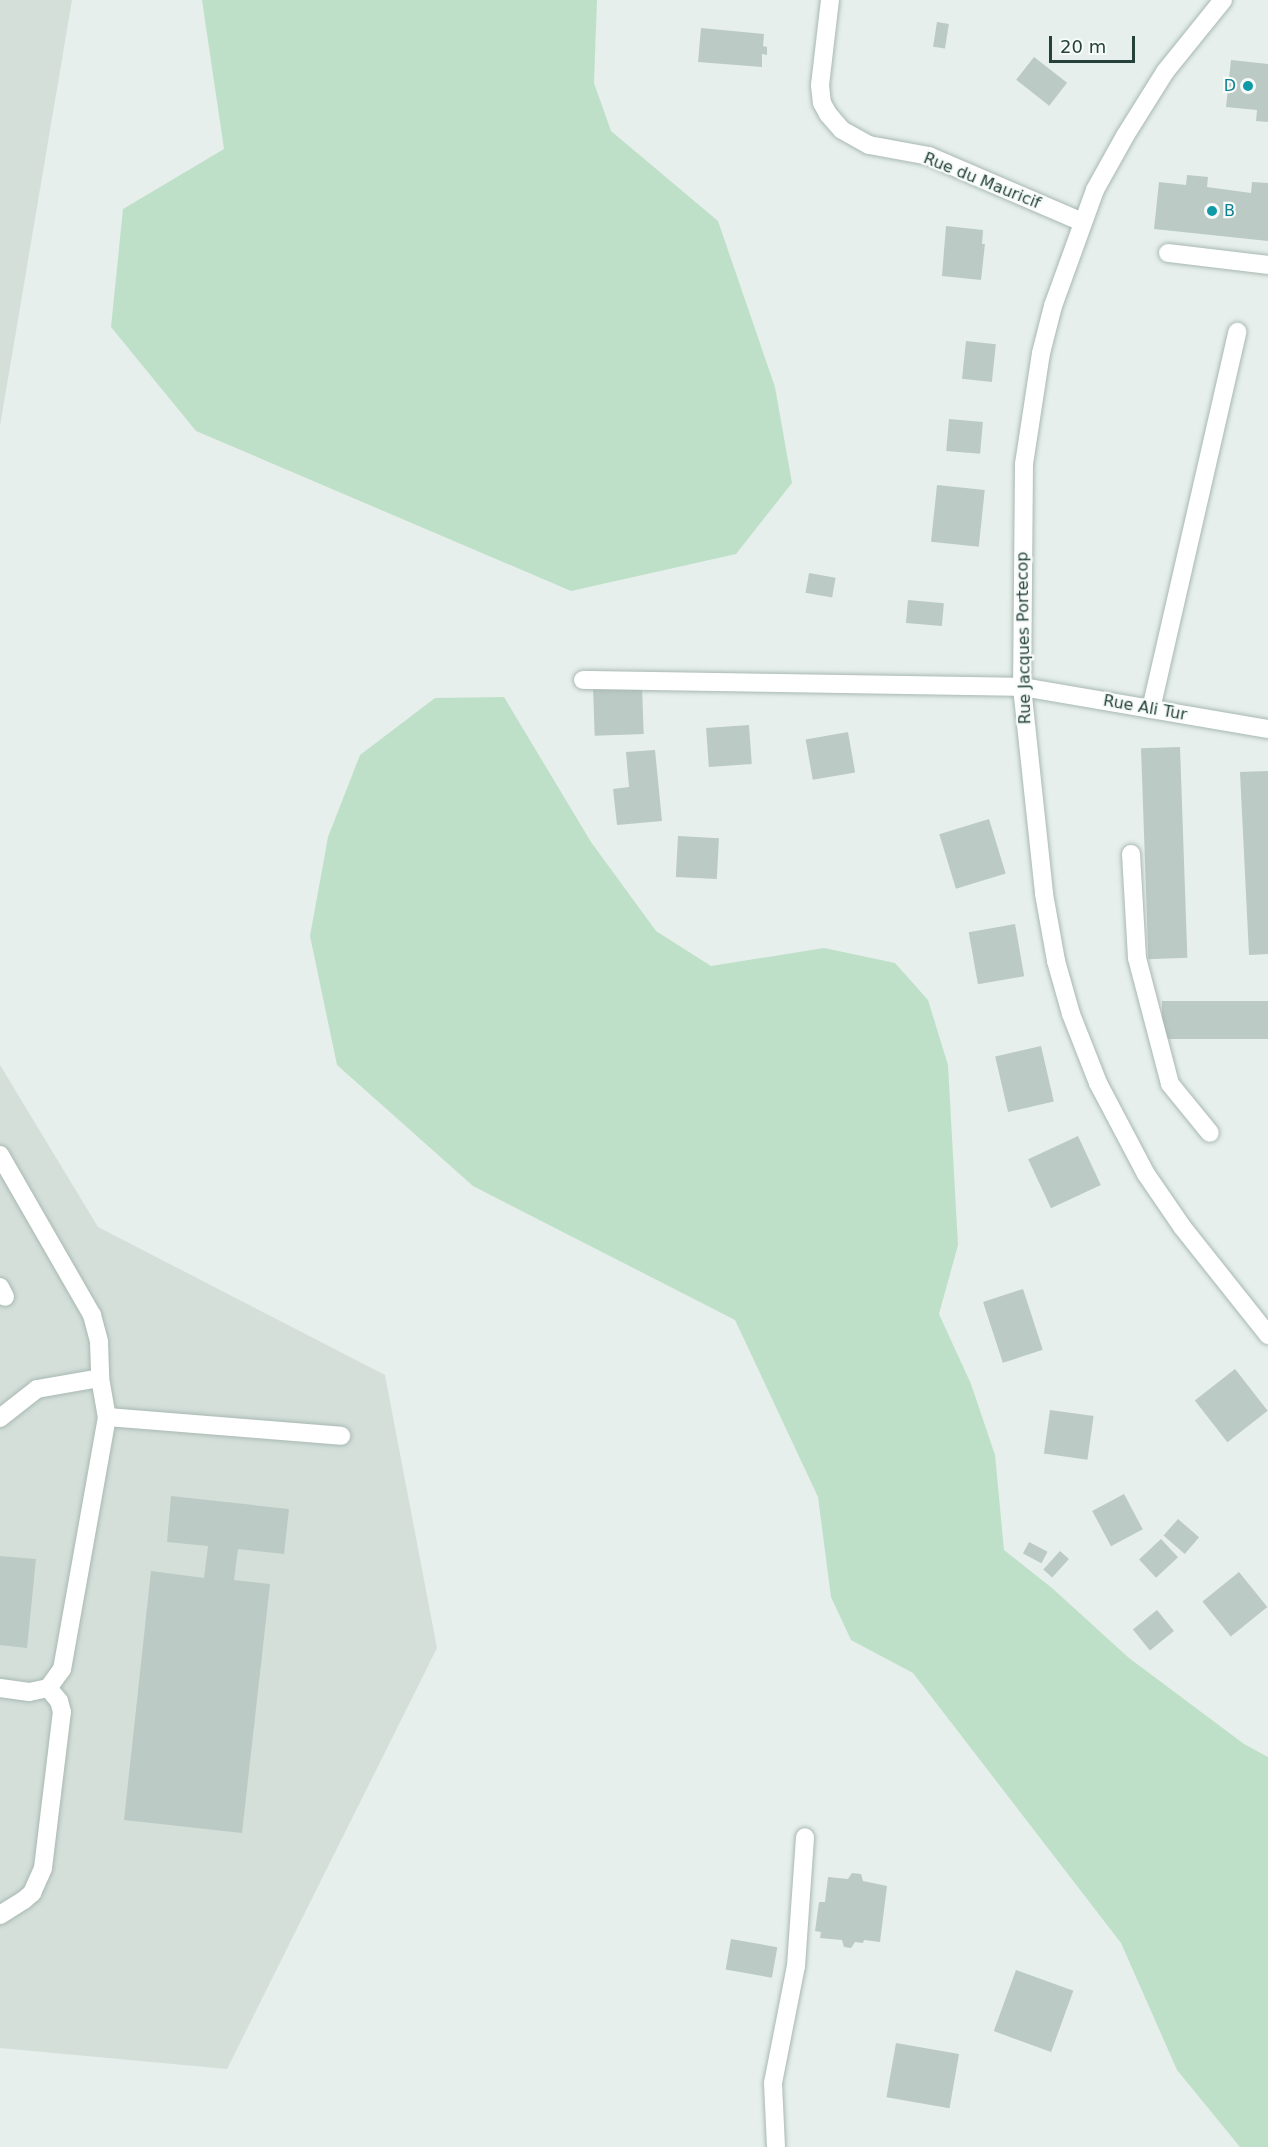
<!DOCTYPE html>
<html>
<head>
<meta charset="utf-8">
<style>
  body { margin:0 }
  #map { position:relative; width:1268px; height:2147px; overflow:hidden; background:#e6efeb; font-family:"DejaVu Sans",sans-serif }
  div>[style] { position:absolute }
  .built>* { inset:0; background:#d4dfda }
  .green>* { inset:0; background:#bfe0c8 }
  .building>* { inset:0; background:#bbcac4; transform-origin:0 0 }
  .roads { filter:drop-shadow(0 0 2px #a8b8b2) drop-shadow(0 0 2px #a8b8b2) }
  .minor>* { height:18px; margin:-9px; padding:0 9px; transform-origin:9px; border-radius:9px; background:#fff }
  .dots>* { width:16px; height:16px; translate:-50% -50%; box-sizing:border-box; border:3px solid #f7fbf9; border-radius:50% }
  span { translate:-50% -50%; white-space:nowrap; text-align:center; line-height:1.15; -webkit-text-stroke:4.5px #f7fbf9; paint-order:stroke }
  .culture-label { font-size:16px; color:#0d838f }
  .right { translate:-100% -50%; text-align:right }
  .left { translate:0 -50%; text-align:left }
  .street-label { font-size:16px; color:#24423a }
  .scale { position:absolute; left:1049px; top:36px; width:86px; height:27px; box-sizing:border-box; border:3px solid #24423a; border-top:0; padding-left:8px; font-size:18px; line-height:21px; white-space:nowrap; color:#24423a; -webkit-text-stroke:4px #f7fbf9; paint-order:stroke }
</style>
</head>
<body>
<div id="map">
  <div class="built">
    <div style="clip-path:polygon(0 0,72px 0,0 426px)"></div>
    <div style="clip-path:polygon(0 1065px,98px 1227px,385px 1375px,437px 1648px,227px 2069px,0 2048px)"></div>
  </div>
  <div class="green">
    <div style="clip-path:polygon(202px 0,597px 0,594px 83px,611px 131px,718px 221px,775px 387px,792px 483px,736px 554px,571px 591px,196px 431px,111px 327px,123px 209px,224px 149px)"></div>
    <div style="clip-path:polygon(504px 697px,591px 842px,656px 931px,711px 966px,824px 948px,895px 963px,928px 1000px,948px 1065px,958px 1245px,939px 1314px,971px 1384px,995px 1455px,1004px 1550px,1052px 1588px,1129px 1658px,1244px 1744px,1268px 1757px,1268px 2147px,1240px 2147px,1177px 2070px,1121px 1943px,913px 1673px,851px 1640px,831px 1597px,818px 1497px,735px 1320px,473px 1186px,337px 1065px,310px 936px,328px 837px,360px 755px,435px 698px)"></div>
  </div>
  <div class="building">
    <div style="left:937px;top:22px;width:12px;height:25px;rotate:9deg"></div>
    <div style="clip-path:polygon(701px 28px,764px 34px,763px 46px,767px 47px,767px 55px,762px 54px,762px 67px,698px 62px)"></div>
    <div style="left:1034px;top:57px;width:42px;height:29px;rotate:38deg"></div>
    <div style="clip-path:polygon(1231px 60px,1268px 64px,1268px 122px,1256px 121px,1257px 110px,1226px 107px)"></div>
    <div style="clip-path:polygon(1187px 175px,1208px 177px,1207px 187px,1251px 193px,1252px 182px,1268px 183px,1268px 241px,1154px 229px,1159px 182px,1186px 185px)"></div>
    <div style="clip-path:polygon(946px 226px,983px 230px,982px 244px,985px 244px,981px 280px,942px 276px)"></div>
    <div style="left:966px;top:341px;width:30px;height:38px;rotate:6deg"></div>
    <div style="left:949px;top:419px;width:34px;height:32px;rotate:5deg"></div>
    <div style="left:937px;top:485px;width:48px;height:57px;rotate:6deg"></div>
    <div style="left:809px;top:573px;width:27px;height:20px;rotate:10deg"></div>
    <div style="left:908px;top:600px;width:36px;height:23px;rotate:5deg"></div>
    <div style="left:642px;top:686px;width:48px;height:49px;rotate:88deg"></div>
    <div style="left:749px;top:725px;width:39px;height:43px;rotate:86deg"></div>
    <div style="left:848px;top:732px;width:41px;height:43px;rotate:80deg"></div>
    <div style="left:1180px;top:747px;width:211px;height:39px;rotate:88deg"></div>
    <div style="clip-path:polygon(655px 750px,662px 821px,617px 825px,613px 789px,629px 787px,626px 752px)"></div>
    <div style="clip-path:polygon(1268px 771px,1268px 954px,1249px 955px,1240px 772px)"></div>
    <div style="left:989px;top:819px;width:57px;height:52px;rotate:73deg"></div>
    <div style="left:678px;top:836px;width:41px;height:41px;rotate:3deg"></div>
    <div style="left:1015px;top:924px;width:53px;height:47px;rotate:80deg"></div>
    <div style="left:1268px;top:1001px;width:38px;height:106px;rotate:90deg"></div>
    <div style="left:1041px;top:1046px;width:57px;height:47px;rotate:77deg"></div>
    <div style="left:1078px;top:1136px;width:54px;height:55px;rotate:65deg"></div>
    <div style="left:1023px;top:1289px;width:64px;height:42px;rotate:72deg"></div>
    <div style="left:1235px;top:1369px;width:53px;height:51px;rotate:52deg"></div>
    <div style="left:1050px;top:1410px;width:44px;height:44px;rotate:8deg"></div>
    <div style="left:1124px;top:1494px;width:40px;height:36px;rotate:62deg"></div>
    <div style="clip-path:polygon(171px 1496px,289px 1509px,284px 1554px,238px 1549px,234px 1580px,270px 1584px,242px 1833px,124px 1820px,151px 1571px,204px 1578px,208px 1546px,167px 1542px)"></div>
    <div style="left:1178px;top:1519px;width:28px;height:22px;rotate:41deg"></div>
    <div style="left:1161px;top:1539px;width:25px;height:30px;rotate:47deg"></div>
    <div style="left:1029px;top:1542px;width:21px;height:13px;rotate:28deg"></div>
    <div style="left:1060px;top:1551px;width:12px;height:25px;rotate:42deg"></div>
    <div style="clip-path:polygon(0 1556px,36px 1559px,27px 1648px,0 1645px)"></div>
    <div style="left:1239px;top:1572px;width:45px;height:47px;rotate:51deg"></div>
    <div style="left:1157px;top:1610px;width:27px;height:31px;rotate:51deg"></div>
    <div style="clip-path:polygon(852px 1873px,861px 1874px,863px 1881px,887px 1886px,880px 1942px,864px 1940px,863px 1943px,855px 1942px,851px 1948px,844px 1947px,842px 1940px,820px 1938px,821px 1932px,815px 1931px,819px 1902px,825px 1902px,828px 1877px,848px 1879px)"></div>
    <div style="left:731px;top:1939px;width:47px;height:31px;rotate:10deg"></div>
    <div style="left:1016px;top:1970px;width:61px;height:65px;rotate:20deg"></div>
    <div style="left:896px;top:2043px;width:64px;height:55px;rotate:10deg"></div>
  </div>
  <div class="roads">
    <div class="minor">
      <div style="left:830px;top:0;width:86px;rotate:96.7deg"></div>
      <div style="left:820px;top:85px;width:18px;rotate:84deg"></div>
      <div style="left:822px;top:103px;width:13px;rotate:61deg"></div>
      <div style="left:828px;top:114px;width:21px;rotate:49deg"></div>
      <div style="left:842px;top:130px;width:31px;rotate:29deg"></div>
      <div style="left:869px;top:145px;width:61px;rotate:10.4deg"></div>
      <div style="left:929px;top:156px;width:167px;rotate:23.3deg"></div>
      <div style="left:1223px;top:0;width:92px;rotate:128.9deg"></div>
      <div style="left:1165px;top:72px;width:75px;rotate:122deg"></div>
      <div style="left:1125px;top:136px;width:62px;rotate:119.1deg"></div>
      <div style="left:1095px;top:190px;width:123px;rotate:109.9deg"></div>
      <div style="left:1053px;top:306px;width:49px;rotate:104.3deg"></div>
      <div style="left:1041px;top:353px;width:112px;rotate:98.7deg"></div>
      <div style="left:1024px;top:464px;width:223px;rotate:90.5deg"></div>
      <div style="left:1022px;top:687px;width:208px;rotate:83.9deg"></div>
      <div style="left:1044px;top:894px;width:68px;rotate:79.8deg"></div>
      <div style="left:1056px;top:961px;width:55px;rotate:74.2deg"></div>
      <div style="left:1071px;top:1014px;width:74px;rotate:68.6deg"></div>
      <div style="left:1098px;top:1083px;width:103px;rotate:62.2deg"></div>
      <div style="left:1146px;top:1174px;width:65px;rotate:55.6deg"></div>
      <div style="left:1183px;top:1228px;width:137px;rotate:51.5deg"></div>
      <div style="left:1168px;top:253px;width:101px;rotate:6.8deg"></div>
      <div style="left:583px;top:680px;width:439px;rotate:0.9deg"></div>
      <div style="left:1022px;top:687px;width:250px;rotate:9.7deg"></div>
      <div style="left:1151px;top:709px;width:387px;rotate:-77.1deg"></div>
      <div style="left:1131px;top:854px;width:104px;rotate:86.7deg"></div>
      <div style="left:1137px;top:958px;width:130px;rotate:75.3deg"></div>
      <div style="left:1170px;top:1084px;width:63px;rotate:50.8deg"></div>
      <div style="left:0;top:1155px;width:185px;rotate:60.1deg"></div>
      <div style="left:92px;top:1315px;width:28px;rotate:75deg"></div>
      <div style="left:99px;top:1342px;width:36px;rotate:88deg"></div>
      <div style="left:100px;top:1378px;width:40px;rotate:80deg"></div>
      <div style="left:107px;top:1417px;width:256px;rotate:100.1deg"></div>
      <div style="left:62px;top:1669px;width:24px;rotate:126deg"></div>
      <div style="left:48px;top:1688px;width:19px;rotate:168deg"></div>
      <div style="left:29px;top:1692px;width:29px;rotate:-172deg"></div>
      <div style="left:0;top:1287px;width:11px;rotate:63deg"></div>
      <div style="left:107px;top:1417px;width:235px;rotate:4.6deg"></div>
      <div style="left:0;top:1418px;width:47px;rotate:-38.1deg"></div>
      <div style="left:37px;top:1389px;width:64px;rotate:-9.9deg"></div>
      <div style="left:0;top:1915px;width:28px;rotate:-32deg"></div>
      <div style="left:24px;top:1900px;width:11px;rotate:-41deg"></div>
      <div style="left:32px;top:1893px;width:27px;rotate:-66deg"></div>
      <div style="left:43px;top:1868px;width:157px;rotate:-83.1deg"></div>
      <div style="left:62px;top:1712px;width:11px;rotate:-105deg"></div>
      <div style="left:59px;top:1701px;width:17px;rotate:-130deg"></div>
      <div style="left:776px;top:2147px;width:64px;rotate:-92.7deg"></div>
      <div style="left:773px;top:2083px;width:119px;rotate:-78.9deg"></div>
      <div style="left:796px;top:1966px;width:129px;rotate:-86deg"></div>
    </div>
  </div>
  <div class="dots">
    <div style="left:1248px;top:86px;background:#0f9aa8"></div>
    <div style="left:1212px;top:211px;background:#0f9aa8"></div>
  </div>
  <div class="culture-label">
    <span class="right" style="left:1236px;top:86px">D</span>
    <span class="left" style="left:1224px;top:211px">B</span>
  </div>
  <div class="street-label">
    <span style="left:982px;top:181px;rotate:22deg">Rue du Mauricif</span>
    <span style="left:1024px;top:638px;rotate:-91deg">Rue Jacques Portecop</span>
    <span style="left:1145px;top:708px;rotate:10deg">Rue Ali Tur</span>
  </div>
  <div class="scale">20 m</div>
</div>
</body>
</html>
